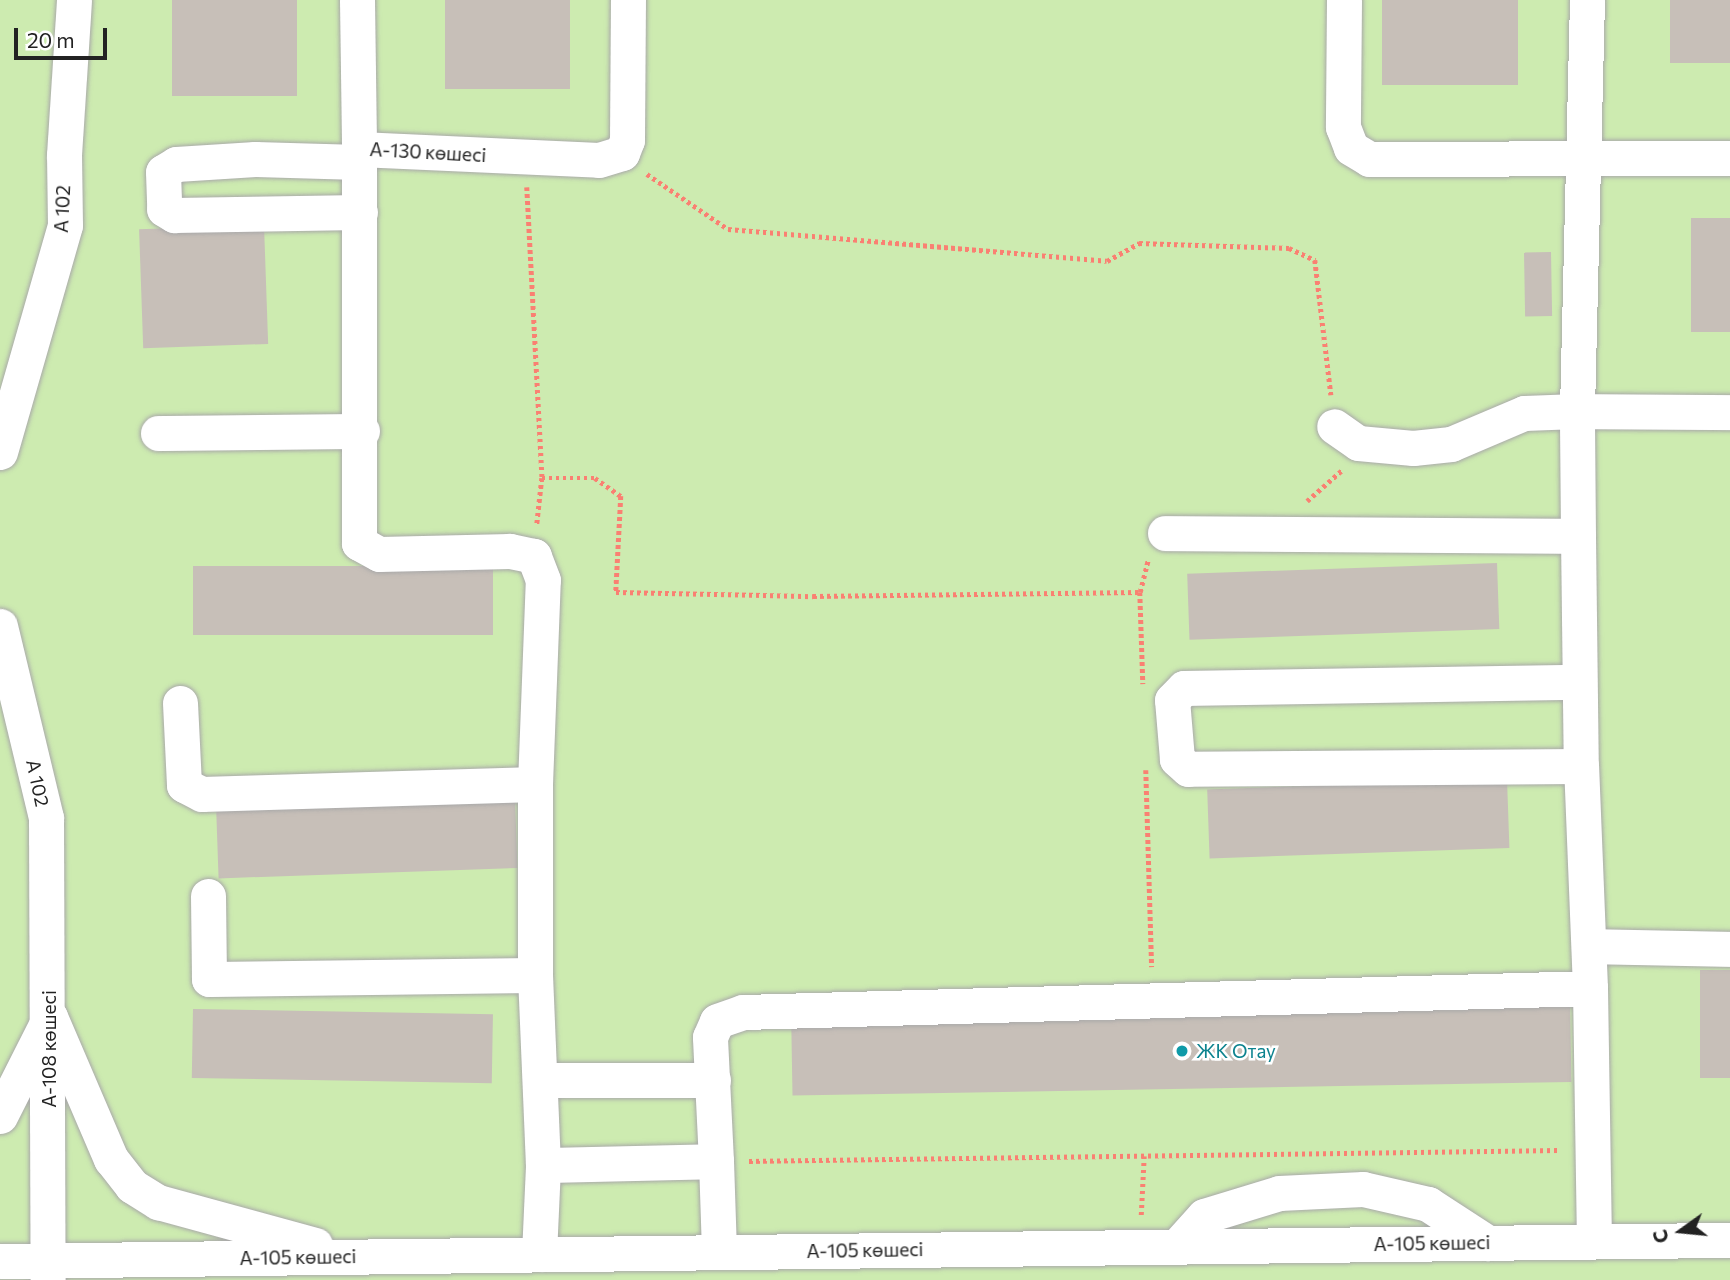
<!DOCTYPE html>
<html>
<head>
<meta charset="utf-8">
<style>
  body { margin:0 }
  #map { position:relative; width:1730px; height:1280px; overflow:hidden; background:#f2efe9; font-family:Commissioner,sans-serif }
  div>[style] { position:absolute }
  .grass>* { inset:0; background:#cdebb0; transform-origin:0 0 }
  .building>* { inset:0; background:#c7bfb8; transform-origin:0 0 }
  .path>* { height:4.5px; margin-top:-2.25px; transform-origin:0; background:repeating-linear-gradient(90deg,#fa8072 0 3.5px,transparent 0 7px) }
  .roads { filter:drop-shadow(0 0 2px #a9a9a9) drop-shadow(0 0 2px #a9a9a9) }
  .minor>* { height:35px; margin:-17.5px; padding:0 17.5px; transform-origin:17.5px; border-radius:17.5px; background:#fff }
  .dots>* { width:19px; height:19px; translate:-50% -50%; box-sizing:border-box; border:4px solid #fff; border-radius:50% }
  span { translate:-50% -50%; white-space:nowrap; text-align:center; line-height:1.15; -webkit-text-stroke:5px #fff; paint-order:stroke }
  .street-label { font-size:19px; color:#222 }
  .culture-label { font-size:19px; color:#0d838f }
  .left { translate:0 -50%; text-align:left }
  .north { position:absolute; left:1646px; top:1196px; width:70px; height:70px; -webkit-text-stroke:5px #fff; paint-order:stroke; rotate:255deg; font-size:19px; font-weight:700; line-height:28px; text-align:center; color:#222 }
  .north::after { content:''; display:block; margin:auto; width:24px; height:32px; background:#222; clip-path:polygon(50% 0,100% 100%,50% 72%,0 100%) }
  .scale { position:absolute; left:14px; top:28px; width:93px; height:32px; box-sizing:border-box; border:4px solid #222; border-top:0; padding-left:9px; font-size:21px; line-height:24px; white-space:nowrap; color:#222; -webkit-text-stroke:5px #fff; paint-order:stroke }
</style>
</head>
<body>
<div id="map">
  <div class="grass">
    <div style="left:0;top:0;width:1730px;height:1280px"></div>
  </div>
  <div class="building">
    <div style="left:172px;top:0;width:125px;height:96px"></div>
    <div style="left:445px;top:0;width:125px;height:89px"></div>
    <div style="left:1382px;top:0;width:136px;height:85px"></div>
    <div style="left:1670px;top:0;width:60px;height:63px"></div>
    <div style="left:1730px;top:218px;width:114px;height:39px;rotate:90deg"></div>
    <div style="left:264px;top:225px;width:119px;height:125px;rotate:88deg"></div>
    <div style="left:1551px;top:252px;width:64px;height:27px;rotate:89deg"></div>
    <div style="left:1497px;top:563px;width:66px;height:310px;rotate:88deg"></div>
    <div style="left:493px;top:566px;width:69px;height:300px;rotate:90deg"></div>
    <div style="left:1507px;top:779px;width:69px;height:300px;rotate:88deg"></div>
    <div style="left:515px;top:799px;width:69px;height:299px;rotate:88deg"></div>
    <div style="left:1730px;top:970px;width:108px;height:30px;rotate:90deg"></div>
    <div style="left:1570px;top:1002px;width:80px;height:779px;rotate:89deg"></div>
    <div style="left:193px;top:1009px;width:300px;height:69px;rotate:1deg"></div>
  </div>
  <div class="path">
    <div style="left:647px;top:174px;width:98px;rotate:34.2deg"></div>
    <div style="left:728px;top:229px;width:380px;rotate:4.8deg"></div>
    <div style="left:1107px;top:261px;width:37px;rotate:-29deg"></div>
    <div style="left:1139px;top:243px;width:150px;rotate:1.9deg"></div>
    <div style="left:1289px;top:248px;width:29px;rotate:25deg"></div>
    <div style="left:1315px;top:260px;width:136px;rotate:83.2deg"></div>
    <div style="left:527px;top:187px;width:291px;rotate:87deg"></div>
    <div style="left:542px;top:478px;width:46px;rotate:96.2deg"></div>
    <div style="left:542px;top:478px;width:53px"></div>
    <div style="left:595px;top:478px;width:32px;rotate:35deg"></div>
    <div style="left:621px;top:496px;width:96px;rotate:93deg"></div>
    <div style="left:616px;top:592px;width:197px;rotate:1.2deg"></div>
    <div style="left:813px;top:596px;width:327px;rotate:-0.7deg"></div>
    <div style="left:1140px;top:592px;width:33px;rotate:-76deg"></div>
    <div style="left:1307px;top:501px;width:47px;rotate:-41.5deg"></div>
    <div style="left:1140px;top:592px;width:92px;rotate:88.1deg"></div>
    <div style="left:1146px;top:770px;width:197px;rotate:88.3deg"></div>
    <div style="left:749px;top:1161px;width:810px;rotate:-0.78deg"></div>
    <div style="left:1141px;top:1215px;width:59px;rotate:-87.1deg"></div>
  </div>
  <div class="roads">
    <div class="minor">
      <div style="left:357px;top:0;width:149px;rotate:89.2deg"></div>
      <div style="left:1344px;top:0;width:127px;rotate:90.5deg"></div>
      <div style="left:1343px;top:127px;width:22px;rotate:69deg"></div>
      <div style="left:1351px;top:148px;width:21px;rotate:31deg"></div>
      <div style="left:1369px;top:159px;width:361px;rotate:-0.2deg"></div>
      <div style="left:1587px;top:0;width:411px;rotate:91.4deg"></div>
      <div style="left:1577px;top:411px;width:153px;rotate:0.4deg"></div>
      <div style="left:359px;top:162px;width:104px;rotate:-178.3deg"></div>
      <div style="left:255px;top:159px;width:79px;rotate:176.4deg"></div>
      <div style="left:176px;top:164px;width:15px;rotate:148deg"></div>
      <div style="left:163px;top:172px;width:37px;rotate:88deg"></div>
      <div style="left:164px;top:209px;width:12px;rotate:31deg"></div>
      <div style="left:174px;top:215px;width:186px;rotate:-0.9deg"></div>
      <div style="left:158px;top:433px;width:204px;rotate:-0.6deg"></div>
      <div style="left:0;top:452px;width:236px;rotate:-74deg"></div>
      <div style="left:65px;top:225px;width:70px;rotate:-90.8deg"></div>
      <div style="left:64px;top:155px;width:155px;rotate:-86.3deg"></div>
      <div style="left:1165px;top:533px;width:413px;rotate:0.4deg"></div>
      <div style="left:1578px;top:536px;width:125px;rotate:-90.5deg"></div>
      <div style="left:1577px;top:411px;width:53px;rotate:177.8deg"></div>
      <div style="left:1524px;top:413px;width:79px;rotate:157deg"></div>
      <div style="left:1451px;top:444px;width:38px;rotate:174deg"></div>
      <div style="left:1413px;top:448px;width:55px;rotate:-174.8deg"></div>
      <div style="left:1358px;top:443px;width:29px;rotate:-145deg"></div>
      <div style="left:1578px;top:536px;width:230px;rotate:89.3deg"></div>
      <div style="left:0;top:626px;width:197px;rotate:76.5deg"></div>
      <div style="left:46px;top:818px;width:462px;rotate:89.8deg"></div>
      <div style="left:180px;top:703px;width:82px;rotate:87.2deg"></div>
      <div style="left:184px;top:785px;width:20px;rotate:27deg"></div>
      <div style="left:202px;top:794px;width:333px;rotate:-1.7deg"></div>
      <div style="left:535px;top:784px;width:191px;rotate:90deg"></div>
      <div style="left:535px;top:784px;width:204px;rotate:-87.8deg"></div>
      <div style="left:543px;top:580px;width:26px;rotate:-111deg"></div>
      <div style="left:534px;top:556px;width:25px;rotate:-168deg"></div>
      <div style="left:510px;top:551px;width:131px;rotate:178.7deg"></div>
      <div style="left:379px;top:554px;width:23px;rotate:-151deg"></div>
      <div style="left:359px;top:543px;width:394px;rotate:-90deg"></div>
      <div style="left:359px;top:149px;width:240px;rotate:2.6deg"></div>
      <div style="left:599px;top:160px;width:24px;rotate:-17deg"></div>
      <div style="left:622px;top:153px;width:14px;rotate:-69deg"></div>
      <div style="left:627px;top:140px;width:140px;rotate:-89.6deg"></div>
      <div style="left:208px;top:896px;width:83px;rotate:89.3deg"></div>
      <div style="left:209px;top:979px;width:326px;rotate:-0.7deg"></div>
      <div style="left:535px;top:975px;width:190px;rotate:87.6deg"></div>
      <div style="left:543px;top:1165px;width:173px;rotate:-1.3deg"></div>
      <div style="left:716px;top:1161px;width:124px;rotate:-92.8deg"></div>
      <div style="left:710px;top:1037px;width:17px;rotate:-66deg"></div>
      <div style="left:717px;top:1021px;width:28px;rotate:-19deg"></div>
      <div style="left:743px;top:1012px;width:847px;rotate:-1.62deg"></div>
      <div style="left:1590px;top:988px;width:222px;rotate:-92.3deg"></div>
      <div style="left:1581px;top:766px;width:393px;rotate:179.6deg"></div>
      <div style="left:1188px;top:769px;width:15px;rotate:-138deg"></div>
      <div style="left:1177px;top:759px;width:59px;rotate:-94.8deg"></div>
      <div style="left:1172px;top:700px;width:17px;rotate:-45deg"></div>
      <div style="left:1184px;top:688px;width:393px;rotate:-0.9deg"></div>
      <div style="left:1589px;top:946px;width:141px;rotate:1.2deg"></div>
      <div style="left:1590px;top:988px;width:253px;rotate:89.1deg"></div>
      <div style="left:540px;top:1080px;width:173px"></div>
      <div style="left:0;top:1116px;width:111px;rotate:-63.2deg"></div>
      <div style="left:50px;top:1017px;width:155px;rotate:66.8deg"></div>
      <div style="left:111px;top:1159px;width:34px;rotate:52deg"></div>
      <div style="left:132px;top:1186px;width:31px;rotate:32deg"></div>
      <div style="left:158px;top:1202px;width:163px;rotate:15.3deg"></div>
      <div style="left:716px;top:1161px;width:91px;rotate:88.1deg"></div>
      <div style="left:1177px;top:1246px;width:40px;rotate:-48deg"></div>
      <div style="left:1204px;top:1216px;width:78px;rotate:-17deg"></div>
      <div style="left:1279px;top:1193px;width:84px;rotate:-2.7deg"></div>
      <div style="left:1363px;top:1189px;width:67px;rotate:13deg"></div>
      <div style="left:1428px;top:1204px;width:72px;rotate:33deg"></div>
      <div style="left:539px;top:1254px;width:89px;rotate:-87.4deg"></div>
      <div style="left:0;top:1261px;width:1730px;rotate:-0.7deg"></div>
    </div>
  </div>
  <div class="dots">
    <div style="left:1182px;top:1051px;background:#0f9aa8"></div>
  </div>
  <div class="street-label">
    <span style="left:428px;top:152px;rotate:3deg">А-130 көшесі</span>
    <span style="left:62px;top:209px;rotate:-87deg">А 102</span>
    <span style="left:38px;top:783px;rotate:78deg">А 102</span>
    <span style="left:49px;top:1049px;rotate:-90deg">А-108 көшесі</span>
    <span style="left:1432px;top:1243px;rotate:-1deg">А-105 көшесі</span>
    <span style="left:865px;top:1250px;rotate:-1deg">А-105 көшесі</span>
    <span style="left:298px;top:1257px;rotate:-1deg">А-105 көшесі</span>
  </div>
  <div class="culture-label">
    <span class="left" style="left:1196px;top:1051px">ЖК Отау</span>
  </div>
  <div class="north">С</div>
  <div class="scale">20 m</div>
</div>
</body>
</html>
